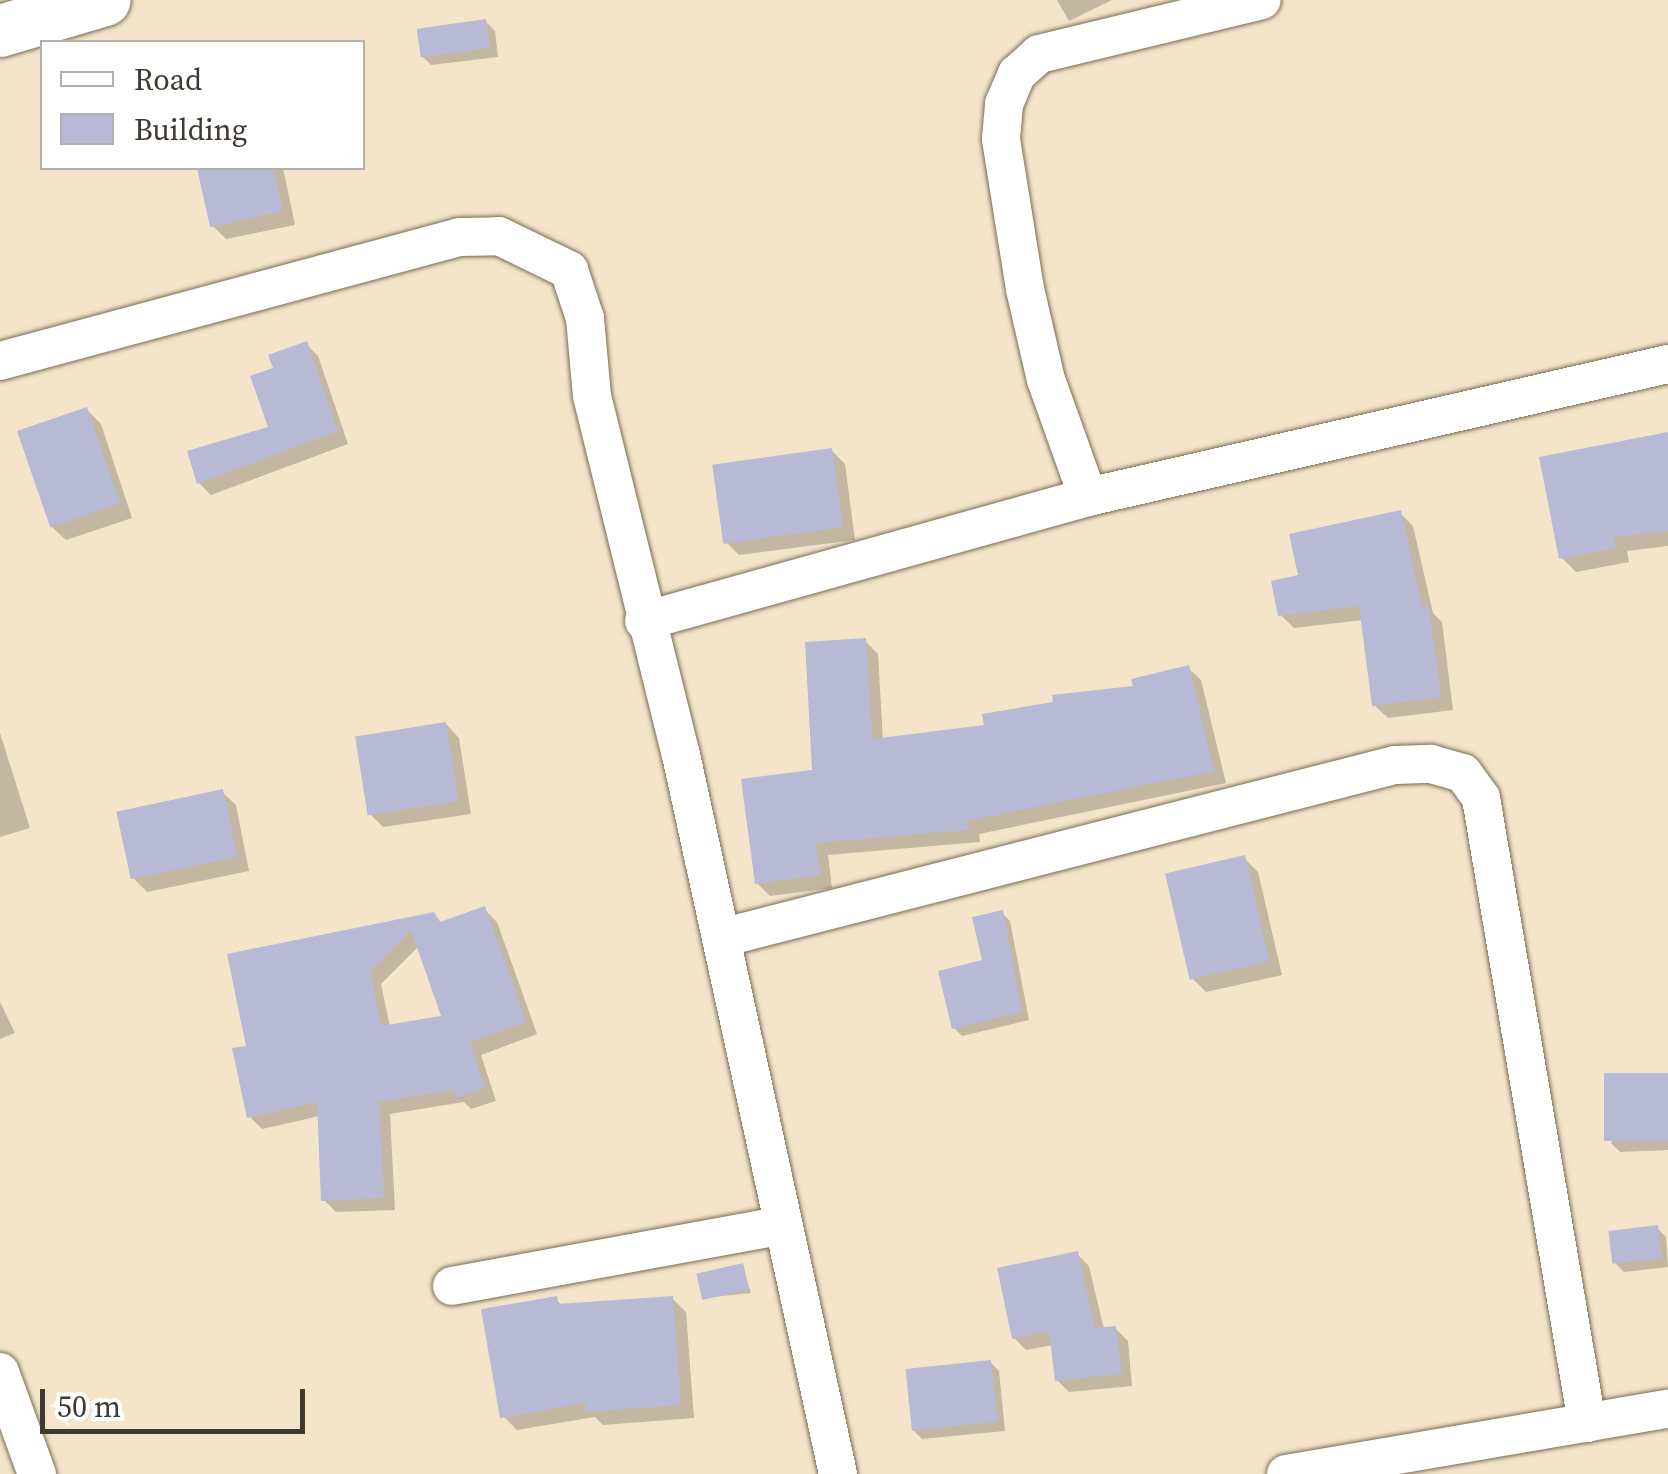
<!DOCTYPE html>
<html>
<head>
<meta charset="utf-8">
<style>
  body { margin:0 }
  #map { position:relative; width:1668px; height:1474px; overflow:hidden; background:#f4e5ca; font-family:"Source Serif 4",serif }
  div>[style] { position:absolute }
  .shadow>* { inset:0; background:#0003 }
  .building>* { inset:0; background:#b7b9d5; transform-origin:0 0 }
  .roads { filter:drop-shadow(0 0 2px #796c54) drop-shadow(0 0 2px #796c54) }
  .street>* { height:38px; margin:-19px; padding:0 19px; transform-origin:19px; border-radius:19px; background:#fff }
  .secondary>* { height:52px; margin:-26px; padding:0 26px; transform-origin:26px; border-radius:26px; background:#fff }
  span { translate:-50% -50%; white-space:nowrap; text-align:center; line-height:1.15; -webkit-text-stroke:8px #fff; paint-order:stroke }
  .legend { position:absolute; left:40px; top:40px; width:325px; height:130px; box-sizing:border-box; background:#fff; border:2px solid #b2b0ac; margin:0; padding:12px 18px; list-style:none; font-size:30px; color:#3f392f }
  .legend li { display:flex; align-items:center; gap:20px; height:50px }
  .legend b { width:50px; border:2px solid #b2b0ac }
  .scale { position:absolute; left:40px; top:1389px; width:265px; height:45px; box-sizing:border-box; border:5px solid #3f392f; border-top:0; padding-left:12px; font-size:30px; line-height:35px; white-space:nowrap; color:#3f392f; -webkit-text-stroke:8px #fff; paint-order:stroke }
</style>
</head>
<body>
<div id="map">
  <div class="shadow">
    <div style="clip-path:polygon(1057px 0,1112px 0,1069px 21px)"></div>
    <div style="clip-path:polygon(486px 22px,495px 31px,498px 57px,431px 65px,422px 56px)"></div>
    <div style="clip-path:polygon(200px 168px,283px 168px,295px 225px,226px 239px,212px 225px)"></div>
    <div style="clip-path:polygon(306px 344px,318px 356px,348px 444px,211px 495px,199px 483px,271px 429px,276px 369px)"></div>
    <div style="clip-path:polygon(87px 410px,101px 424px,132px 518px,66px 540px,52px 527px)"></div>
    <div style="clip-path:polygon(1668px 435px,1668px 546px,1627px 551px,1629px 562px,1576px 572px,1562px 558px)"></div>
    <div style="clip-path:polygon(831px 450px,845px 464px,855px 540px,739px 555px,725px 541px)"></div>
    <div style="clip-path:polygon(1400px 513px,1413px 526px,1433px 613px,1442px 622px,1453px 710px,1388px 718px,1374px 705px,1363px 620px,1294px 628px,1280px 614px,1301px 577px)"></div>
    <div style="clip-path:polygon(865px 641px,878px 654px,883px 740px,987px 727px,1056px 704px,1136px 688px,1188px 668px,1201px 680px,1226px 783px,979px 834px,980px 842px,828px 855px,832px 888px,770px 896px,757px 883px,815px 772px)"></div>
    <div style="clip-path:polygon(446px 724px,459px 738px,471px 814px,383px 827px,369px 813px)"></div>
    <div style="clip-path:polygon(0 733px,30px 828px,0 837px)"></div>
    <div style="clip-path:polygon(222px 792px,236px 805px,249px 871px,147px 892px,133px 878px)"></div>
    <div style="clip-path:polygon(1244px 858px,1258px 872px,1282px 975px,1206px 992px,1192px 978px)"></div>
    <div style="clip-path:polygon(evenodd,484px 909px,497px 922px,537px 1034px,481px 1055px,496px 1101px,471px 1109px,464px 1102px,390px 1114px,395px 1210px,336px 1212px,324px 1200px,320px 1116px,262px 1129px,249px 1116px,249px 1048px,230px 956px,433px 915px,443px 924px,484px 909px,419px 946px,445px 1017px,390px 1027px,381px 984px,419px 946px)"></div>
    <div style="clip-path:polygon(1002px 913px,1010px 921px,1029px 1020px,962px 1036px,954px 1028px)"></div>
    <div style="clip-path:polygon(0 1002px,15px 1033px,0 1039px)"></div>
    <div style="clip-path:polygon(1668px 1075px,1668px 1150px,1620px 1152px,1611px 1143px)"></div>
    <div style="clip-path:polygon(1657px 1228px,1666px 1237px,1668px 1267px,1624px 1272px,1615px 1263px)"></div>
    <div style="clip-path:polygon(1077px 1254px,1089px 1266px,1104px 1330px,1115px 1328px,1128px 1341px,1132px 1386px,1069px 1392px,1057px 1380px,1053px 1345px,1026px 1350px,1014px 1338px)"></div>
    <div style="clip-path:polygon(742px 1266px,751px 1293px,703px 1298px)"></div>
    <div style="clip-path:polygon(672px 1298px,686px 1312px,694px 1418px,603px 1425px,595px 1417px,517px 1430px,503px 1416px,556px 1299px,563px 1307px)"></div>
    <div style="clip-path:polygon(990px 1362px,999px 1371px,1005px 1431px,922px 1439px,913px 1430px)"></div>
  </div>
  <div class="building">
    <div style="left:486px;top:19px;width:29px;height:70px;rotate:82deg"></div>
    <div style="clip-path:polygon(197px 168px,273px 168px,283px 211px,210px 227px)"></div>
    <div style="clip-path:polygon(307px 341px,338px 431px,197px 484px,187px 451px,268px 427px,250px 376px,273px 368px,268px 355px)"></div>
    <div style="left:87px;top:407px;width:102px;height:74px;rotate:71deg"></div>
    <div style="clip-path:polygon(1668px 432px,1668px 531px,1614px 537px,1616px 548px,1559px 559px,1539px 457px)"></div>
    <div style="left:832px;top:448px;width:80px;height:121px;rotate:82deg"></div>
    <div style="clip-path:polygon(1401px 510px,1422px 607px,1429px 606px,1441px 697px,1372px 706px,1359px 606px,1278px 616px,1271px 581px,1298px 575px,1289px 534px)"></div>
    <div style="clip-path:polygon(866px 638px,872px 739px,984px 725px,982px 714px,1053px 702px,1052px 695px,1133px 686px,1131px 679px,1189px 665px,1214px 771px,967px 821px,968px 830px,816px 843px,820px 875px,755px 884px,741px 779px,812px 770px,805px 642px)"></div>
    <div style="left:446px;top:722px;width:80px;height:92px;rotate:81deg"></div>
    <div style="left:223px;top:789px;width:69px;height:109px;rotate:78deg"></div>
    <div style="left:1245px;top:855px;width:109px;height:82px;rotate:77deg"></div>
    <div style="clip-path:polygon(evenodd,485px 906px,526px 1022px,470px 1042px,485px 1088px,456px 1098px,454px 1090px,379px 1102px,384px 1198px,321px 1201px,317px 1102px,247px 1118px,232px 1048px,246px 1046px,227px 954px,434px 912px,440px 922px,485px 906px,411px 930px,441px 1016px,381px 1026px,370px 971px,411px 930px)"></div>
    <div style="clip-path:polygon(1003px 910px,1022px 1012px,952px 1029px,938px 971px,982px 960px,972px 917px)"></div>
    <div style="left:1668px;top:1073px;width:68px;height:64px;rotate:90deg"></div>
    <div style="left:1658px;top:1225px;width:33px;height:50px;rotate:83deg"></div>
    <div style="clip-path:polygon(1078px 1251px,1095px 1328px,1116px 1326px,1122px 1374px,1055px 1381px,1049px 1331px,1012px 1339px,997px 1268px)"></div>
    <div style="left:743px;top:1263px;width:27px;height:48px;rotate:77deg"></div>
    <div style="clip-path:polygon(557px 1296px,558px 1304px,673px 1296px,681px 1405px,586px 1412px,586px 1403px,500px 1418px,481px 1309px)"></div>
    <div style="left:991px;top:1360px;width:62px;height:86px;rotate:84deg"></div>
  </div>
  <div class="roads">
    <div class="street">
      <div style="left:0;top:361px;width:476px;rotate:-15.1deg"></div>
      <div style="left:460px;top:237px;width:39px;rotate:-1deg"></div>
      <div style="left:499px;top:236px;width:78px;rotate:25.9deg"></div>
      <div style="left:569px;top:270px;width:51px;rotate:71.6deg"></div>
      <div style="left:585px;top:318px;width:78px;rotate:84.9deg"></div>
      <div style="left:592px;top:396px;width:370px;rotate:76.1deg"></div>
      <div style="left:681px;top:755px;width:736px;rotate:77.68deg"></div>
      <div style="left:1088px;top:497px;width:124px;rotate:-109.7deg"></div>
      <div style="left:1046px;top:380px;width:93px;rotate:-103deg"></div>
      <div style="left:1025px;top:289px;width:152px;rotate:-99.1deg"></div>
      <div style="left:1001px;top:139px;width:35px;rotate:-85deg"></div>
      <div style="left:1004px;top:104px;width:33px;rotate:-67deg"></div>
      <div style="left:1017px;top:74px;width:30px;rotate:-42deg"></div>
      <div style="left:1039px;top:54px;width:229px;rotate:-13.6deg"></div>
      <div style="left:644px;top:621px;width:461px;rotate:-15.6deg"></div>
      <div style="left:1088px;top:497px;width:595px;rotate:-12.92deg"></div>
      <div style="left:721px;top:938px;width:696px;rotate:-14.4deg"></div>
      <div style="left:1395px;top:765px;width:36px;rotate:-2deg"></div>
      <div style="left:1431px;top:764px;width:33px;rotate:16deg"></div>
      <div style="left:1463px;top:773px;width:31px;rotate:54deg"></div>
      <div style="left:1481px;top:798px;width:634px;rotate:80.37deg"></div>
      <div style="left:452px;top:1286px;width:337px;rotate:-10.4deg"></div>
      <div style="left:0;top:1372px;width:109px;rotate:70.1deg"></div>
      <div style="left:1286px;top:1474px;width:387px;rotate:-9.7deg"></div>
    </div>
    <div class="secondary">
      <div style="left:0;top:31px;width:109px;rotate:-16.4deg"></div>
    </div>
  </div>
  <ul class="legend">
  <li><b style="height:12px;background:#fff"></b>Road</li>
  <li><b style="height:28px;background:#b7b9d5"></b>Building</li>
  </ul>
  <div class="scale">50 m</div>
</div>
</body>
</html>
